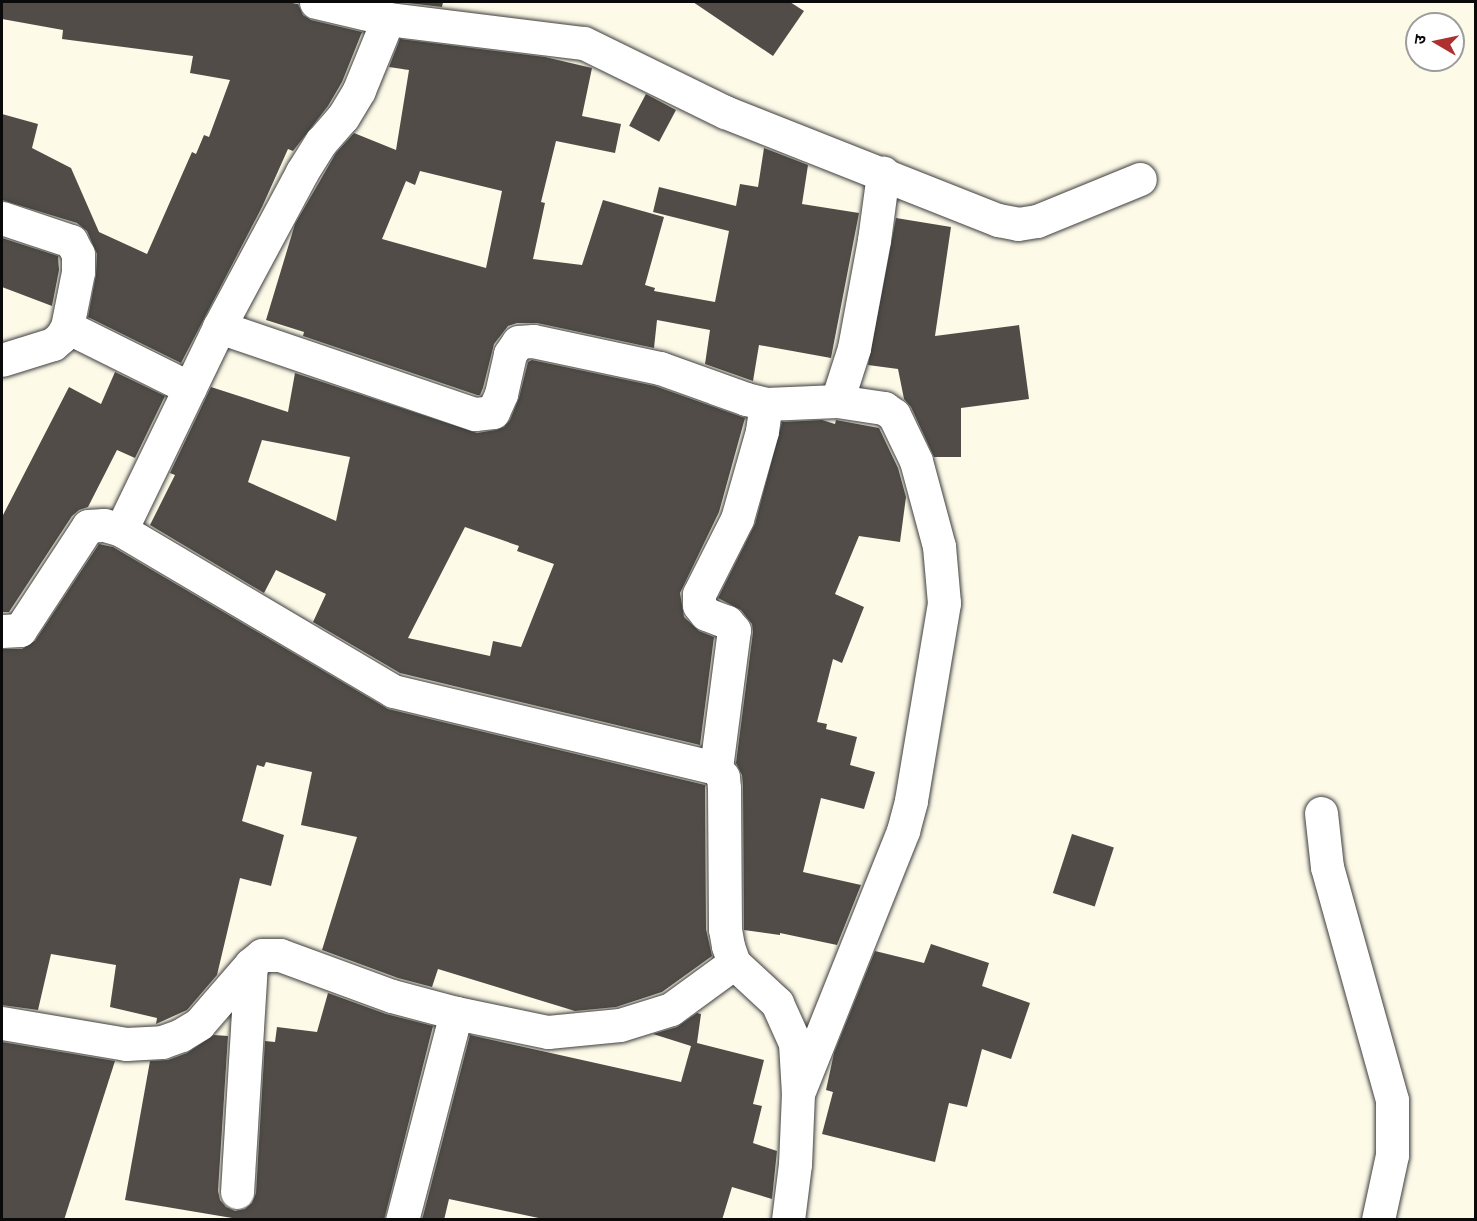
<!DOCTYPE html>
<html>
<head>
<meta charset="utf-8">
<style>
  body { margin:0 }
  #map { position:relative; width:1477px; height:1221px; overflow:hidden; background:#fdfae8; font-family:"Libre Baskerville","Noto Sans Devanagari",serif }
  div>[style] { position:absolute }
  .building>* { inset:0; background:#514c47; transform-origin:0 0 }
  .roads { filter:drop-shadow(0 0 2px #3d3d3d) drop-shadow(0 0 2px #3d3d3d) }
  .minor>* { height:33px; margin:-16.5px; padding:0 16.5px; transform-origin:16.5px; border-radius:16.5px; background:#fff }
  span { translate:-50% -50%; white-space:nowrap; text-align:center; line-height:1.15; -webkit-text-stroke:6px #fff; paint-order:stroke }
  .frame { position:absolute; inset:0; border:3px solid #0a0a0a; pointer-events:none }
  .north { position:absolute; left:1405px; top:12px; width:60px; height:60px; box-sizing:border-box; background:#fff; border:2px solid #9d9d9d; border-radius:50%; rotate:279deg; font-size:16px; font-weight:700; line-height:24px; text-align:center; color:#0a0a0a }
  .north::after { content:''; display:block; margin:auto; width:21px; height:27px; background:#ac312f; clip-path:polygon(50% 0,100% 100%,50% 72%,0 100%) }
</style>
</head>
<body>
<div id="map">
  <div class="building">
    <div style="clip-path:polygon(2px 2px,287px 2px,298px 4px,303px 15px,311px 20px,362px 32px,342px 82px,328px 106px,293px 151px,288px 149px,262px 207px,181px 363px,88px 317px,96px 275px,97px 254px,87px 231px,77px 223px,2px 200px,2px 114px,38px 124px,32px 148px,71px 168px,99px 232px,147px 254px,192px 152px,196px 154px,204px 135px,209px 137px,230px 80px,190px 73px,193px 56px,62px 39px,63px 30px,2px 19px)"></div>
    <div style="clip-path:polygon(399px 2px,443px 2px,442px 7px)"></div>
    <div style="clip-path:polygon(693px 2px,790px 2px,804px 11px,773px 56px)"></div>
    <div style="clip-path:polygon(evenodd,400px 39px,545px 57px,592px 68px,582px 116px,621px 124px,615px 153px,556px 141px,541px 202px,545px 203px,533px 259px,582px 265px,603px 200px,664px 217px,645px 285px,655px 288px,654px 291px,715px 302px,729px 231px,653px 212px,659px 187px,736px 206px,740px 184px,758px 187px,764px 148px,808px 165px,802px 204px,859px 213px,831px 358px,759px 345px,753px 381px,705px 364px,710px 330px,657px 320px,654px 348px,537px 323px,517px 323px,508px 326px,494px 344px,483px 388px,480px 395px,477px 395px,303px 336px,304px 332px,266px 320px,295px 224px,336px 153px,354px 133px,396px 150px,409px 70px,389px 67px,400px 39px,420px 171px,502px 191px,486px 268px,382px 239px,406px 181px,415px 185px,420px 171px)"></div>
    <div style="left:646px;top:94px;width:34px;height:36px;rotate:28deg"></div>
    <div style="clip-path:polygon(896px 218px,951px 227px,935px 336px,1019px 325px,1029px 399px,961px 408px,961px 457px,934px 457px,911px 407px,904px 399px,898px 369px,868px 365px)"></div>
    <div style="clip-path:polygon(2px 238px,58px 256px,59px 270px,52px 306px,2px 287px)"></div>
    <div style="clip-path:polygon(evenodd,532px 360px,655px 386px,745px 418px,719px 512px,680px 593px,684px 617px,699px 631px,714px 637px,700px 745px,400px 673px,313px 622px,326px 594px,276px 570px,264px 593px,150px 525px,175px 475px,170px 473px,211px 387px,288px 412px,295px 373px,477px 433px,496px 430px,504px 427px,510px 420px,519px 398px,528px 362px,532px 360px,262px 440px,350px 457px,336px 521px,248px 482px,262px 440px,532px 360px,465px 527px,519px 546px,517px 551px,554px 564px,521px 647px,493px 641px,490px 656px,408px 638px,465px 527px)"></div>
    <div style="clip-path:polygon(115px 372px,165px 396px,135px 458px,117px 450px,88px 507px,79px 510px,72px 516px,9px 612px,2px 612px,2px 517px,69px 387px,101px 404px)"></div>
    <div style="clip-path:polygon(822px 420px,835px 424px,836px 420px,879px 428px,898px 468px,906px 497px,900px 542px,859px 536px,835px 594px,864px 607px,842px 663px,833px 659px,817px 722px,827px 724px,826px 729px,857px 737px,850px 765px,875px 772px,864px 809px,821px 798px,803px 872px,861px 885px,837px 945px,780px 933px,780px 935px,744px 930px,743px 786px,742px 775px,736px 763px,753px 632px,752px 624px,741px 610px,718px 598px,755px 524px,782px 422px)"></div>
    <div style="clip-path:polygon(99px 544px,113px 547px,388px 709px,705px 785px,706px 929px,712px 956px,662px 992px,616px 1007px,575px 1011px,438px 969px,432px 987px,398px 978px,322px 950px,357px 837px,301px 825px,312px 772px,266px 762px,264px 767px,257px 765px,242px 821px,284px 835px,271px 886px,240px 878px,217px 975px,187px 1010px,156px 1024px,157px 1018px,110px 1007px,116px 965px,51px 954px,38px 1010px,2px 1005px,2px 649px,22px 649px,35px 641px)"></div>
    <div style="left:1072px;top:834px;width:44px;height:62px;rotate:18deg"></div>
    <div style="clip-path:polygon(931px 944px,989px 963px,982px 986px,1030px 1003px,1011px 1059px,982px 1049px,967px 1107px,949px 1103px,935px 1162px,822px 1134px,833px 1092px,826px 1090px,834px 1053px,875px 951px,924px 963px)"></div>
    <div style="clip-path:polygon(328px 993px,386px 1014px,433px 1026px,384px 1220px,244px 1220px,125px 1200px,150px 1061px,168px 1060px,187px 1053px,214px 1035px,228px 1036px,218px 1191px,220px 1200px,226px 1207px,235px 1211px,245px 1209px,252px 1203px,256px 1193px,265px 1041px,275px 1042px,277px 1027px,317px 1032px)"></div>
    <div style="clip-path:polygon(697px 1013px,701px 1014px,697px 1043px,764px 1060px,753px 1104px,762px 1106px,753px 1143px,777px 1151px,772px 1199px,732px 1187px,722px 1220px,548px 1220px,449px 1199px,444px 1220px,422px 1220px,470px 1035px,681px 1082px,691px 1046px,653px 1034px,677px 1027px)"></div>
    <div style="clip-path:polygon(2px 1042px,115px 1061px,64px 1220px,2px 1220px)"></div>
  </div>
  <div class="roads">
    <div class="minor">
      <div style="left:316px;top:2px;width:74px;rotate:13.3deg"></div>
      <div style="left:388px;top:19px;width:197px;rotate:7deg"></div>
      <div style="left:584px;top:43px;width:157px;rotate:26.1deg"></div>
      <div style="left:725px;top:112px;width:294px;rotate:21.6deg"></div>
      <div style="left:998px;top:220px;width:20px;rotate:11deg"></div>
      <div style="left:1018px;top:224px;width:19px;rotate:-9deg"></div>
      <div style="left:1037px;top:221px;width:111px;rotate:-22.2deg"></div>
      <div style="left:2px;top:218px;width:73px;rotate:18.4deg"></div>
      <div style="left:71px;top:241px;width:15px;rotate:62deg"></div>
      <div style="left:78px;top:254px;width:18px;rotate:90deg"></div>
      <div style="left:78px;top:272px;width:56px;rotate:101.3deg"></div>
      <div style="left:67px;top:327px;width:12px;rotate:121deg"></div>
      <div style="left:61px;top:337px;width:11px;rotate:139deg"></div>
      <div style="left:53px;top:344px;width:53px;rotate:162.6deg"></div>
      <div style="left:67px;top:327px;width:137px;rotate:26.4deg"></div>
      <div style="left:219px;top:327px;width:270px;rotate:18.8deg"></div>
      <div style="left:475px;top:414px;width:18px;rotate:-6deg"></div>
      <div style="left:493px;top:412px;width:20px;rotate:-66deg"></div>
      <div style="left:501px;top:394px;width:41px;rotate:-77.3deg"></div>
      <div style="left:510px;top:354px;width:14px;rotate:-56deg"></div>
      <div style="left:518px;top:342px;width:15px;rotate:-4deg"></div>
      <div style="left:533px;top:341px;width:130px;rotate:12deg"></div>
      <div style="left:660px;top:368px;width:91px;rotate:19.8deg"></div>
      <div style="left:746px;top:399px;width:21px;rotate:14deg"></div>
      <div style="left:766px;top:404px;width:71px;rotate:-2.4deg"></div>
      <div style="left:837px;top:401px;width:48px;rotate:8.5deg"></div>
      <div style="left:884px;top:408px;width:12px;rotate:35deg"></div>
      <div style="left:894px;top:415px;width:51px;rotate:64.4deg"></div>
      <div style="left:916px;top:461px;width:88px;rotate:74.9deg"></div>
      <div style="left:939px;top:546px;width:57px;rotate:85deg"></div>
      <div style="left:944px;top:603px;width:201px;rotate:99.5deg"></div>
      <div style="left:911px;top:801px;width:31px;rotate:105deg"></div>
      <div style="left:903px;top:831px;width:282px;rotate:111.8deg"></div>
      <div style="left:837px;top:401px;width:56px;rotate:-72.2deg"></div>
      <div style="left:854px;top:348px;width:110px;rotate:-79.5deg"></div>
      <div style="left:874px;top:240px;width:68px;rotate:-82.3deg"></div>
      <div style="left:121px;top:530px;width:225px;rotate:-64.2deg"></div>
      <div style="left:219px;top:327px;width:176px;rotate:-61.8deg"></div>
      <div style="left:302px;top:172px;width:36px;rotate:-58deg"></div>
      <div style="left:321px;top:142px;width:33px;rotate:-49deg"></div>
      <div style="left:343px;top:117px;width:31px;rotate:-59deg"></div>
      <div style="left:359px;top:90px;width:77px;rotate:-67.8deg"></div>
      <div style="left:2px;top:631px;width:18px;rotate:-3deg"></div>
      <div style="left:20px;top:630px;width:124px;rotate:-56.8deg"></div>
      <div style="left:88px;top:526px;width:16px;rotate:-4deg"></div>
      <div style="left:104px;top:525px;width:18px;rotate:16deg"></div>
      <div style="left:121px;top:530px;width:316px;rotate:30.6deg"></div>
      <div style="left:393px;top:691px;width:332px;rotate:13.4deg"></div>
      <div style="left:716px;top:768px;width:11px;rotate:52deg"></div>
      <div style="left:723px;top:777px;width:11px;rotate:85deg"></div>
      <div style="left:724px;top:788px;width:141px;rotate:89.6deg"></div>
      <div style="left:725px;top:929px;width:17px;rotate:80deg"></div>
      <div style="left:728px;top:946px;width:18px;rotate:71deg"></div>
      <div style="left:734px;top:963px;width:59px;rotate:42.9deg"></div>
      <div style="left:777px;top:1003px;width:44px;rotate:65.8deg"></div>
      <div style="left:795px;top:1043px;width:50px;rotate:86.6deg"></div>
      <div style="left:798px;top:1093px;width:71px;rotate:92.4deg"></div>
      <div style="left:795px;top:1164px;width:56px;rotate:97.1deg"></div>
      <div style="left:716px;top:768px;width:139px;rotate:-82.6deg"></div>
      <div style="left:734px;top:630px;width:11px;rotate:-131deg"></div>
      <div style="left:727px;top:622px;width:22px;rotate:-159deg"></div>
      <div style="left:706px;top:614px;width:11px;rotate:-128deg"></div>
      <div style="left:699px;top:605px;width:11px;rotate:-90deg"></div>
      <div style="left:699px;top:594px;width:84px;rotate:-63.1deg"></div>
      <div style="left:737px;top:519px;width:91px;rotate:-74.1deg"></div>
      <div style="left:762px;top:431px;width:27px;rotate:-82deg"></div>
      <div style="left:1321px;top:813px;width:54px;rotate:83.7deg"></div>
      <div style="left:1327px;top:867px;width:242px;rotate:74.4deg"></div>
      <div style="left:1392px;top:1100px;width:55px;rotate:90deg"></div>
      <div style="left:1392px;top:1155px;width:66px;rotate:102.2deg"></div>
      <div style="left:456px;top:1013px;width:94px;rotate:11.7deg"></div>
      <div style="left:548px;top:1032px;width:72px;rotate:-5.6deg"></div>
      <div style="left:620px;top:1025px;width:53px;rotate:-17.4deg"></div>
      <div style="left:671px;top:1009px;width:78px;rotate:-36.1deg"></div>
      <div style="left:2px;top:1023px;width:126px;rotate:9.6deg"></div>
      <div style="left:126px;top:1044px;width:36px;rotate:-3deg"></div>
      <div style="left:162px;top:1042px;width:20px;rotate:-20deg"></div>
      <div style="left:181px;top:1035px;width:21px;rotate:-31deg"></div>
      <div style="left:199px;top:1024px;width:79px;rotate:-49.1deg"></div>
      <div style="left:251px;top:964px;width:14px;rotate:-39deg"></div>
      <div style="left:262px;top:955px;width:18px"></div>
      <div style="left:280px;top:955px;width:119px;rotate:20.1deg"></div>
      <div style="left:392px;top:996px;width:66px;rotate:14.9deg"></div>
      <div style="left:456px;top:1013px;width:214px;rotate:104.6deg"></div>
      <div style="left:237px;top:1192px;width:228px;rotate:-86.5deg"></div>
    </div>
  </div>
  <div class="frame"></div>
  <div class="north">उ</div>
</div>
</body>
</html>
